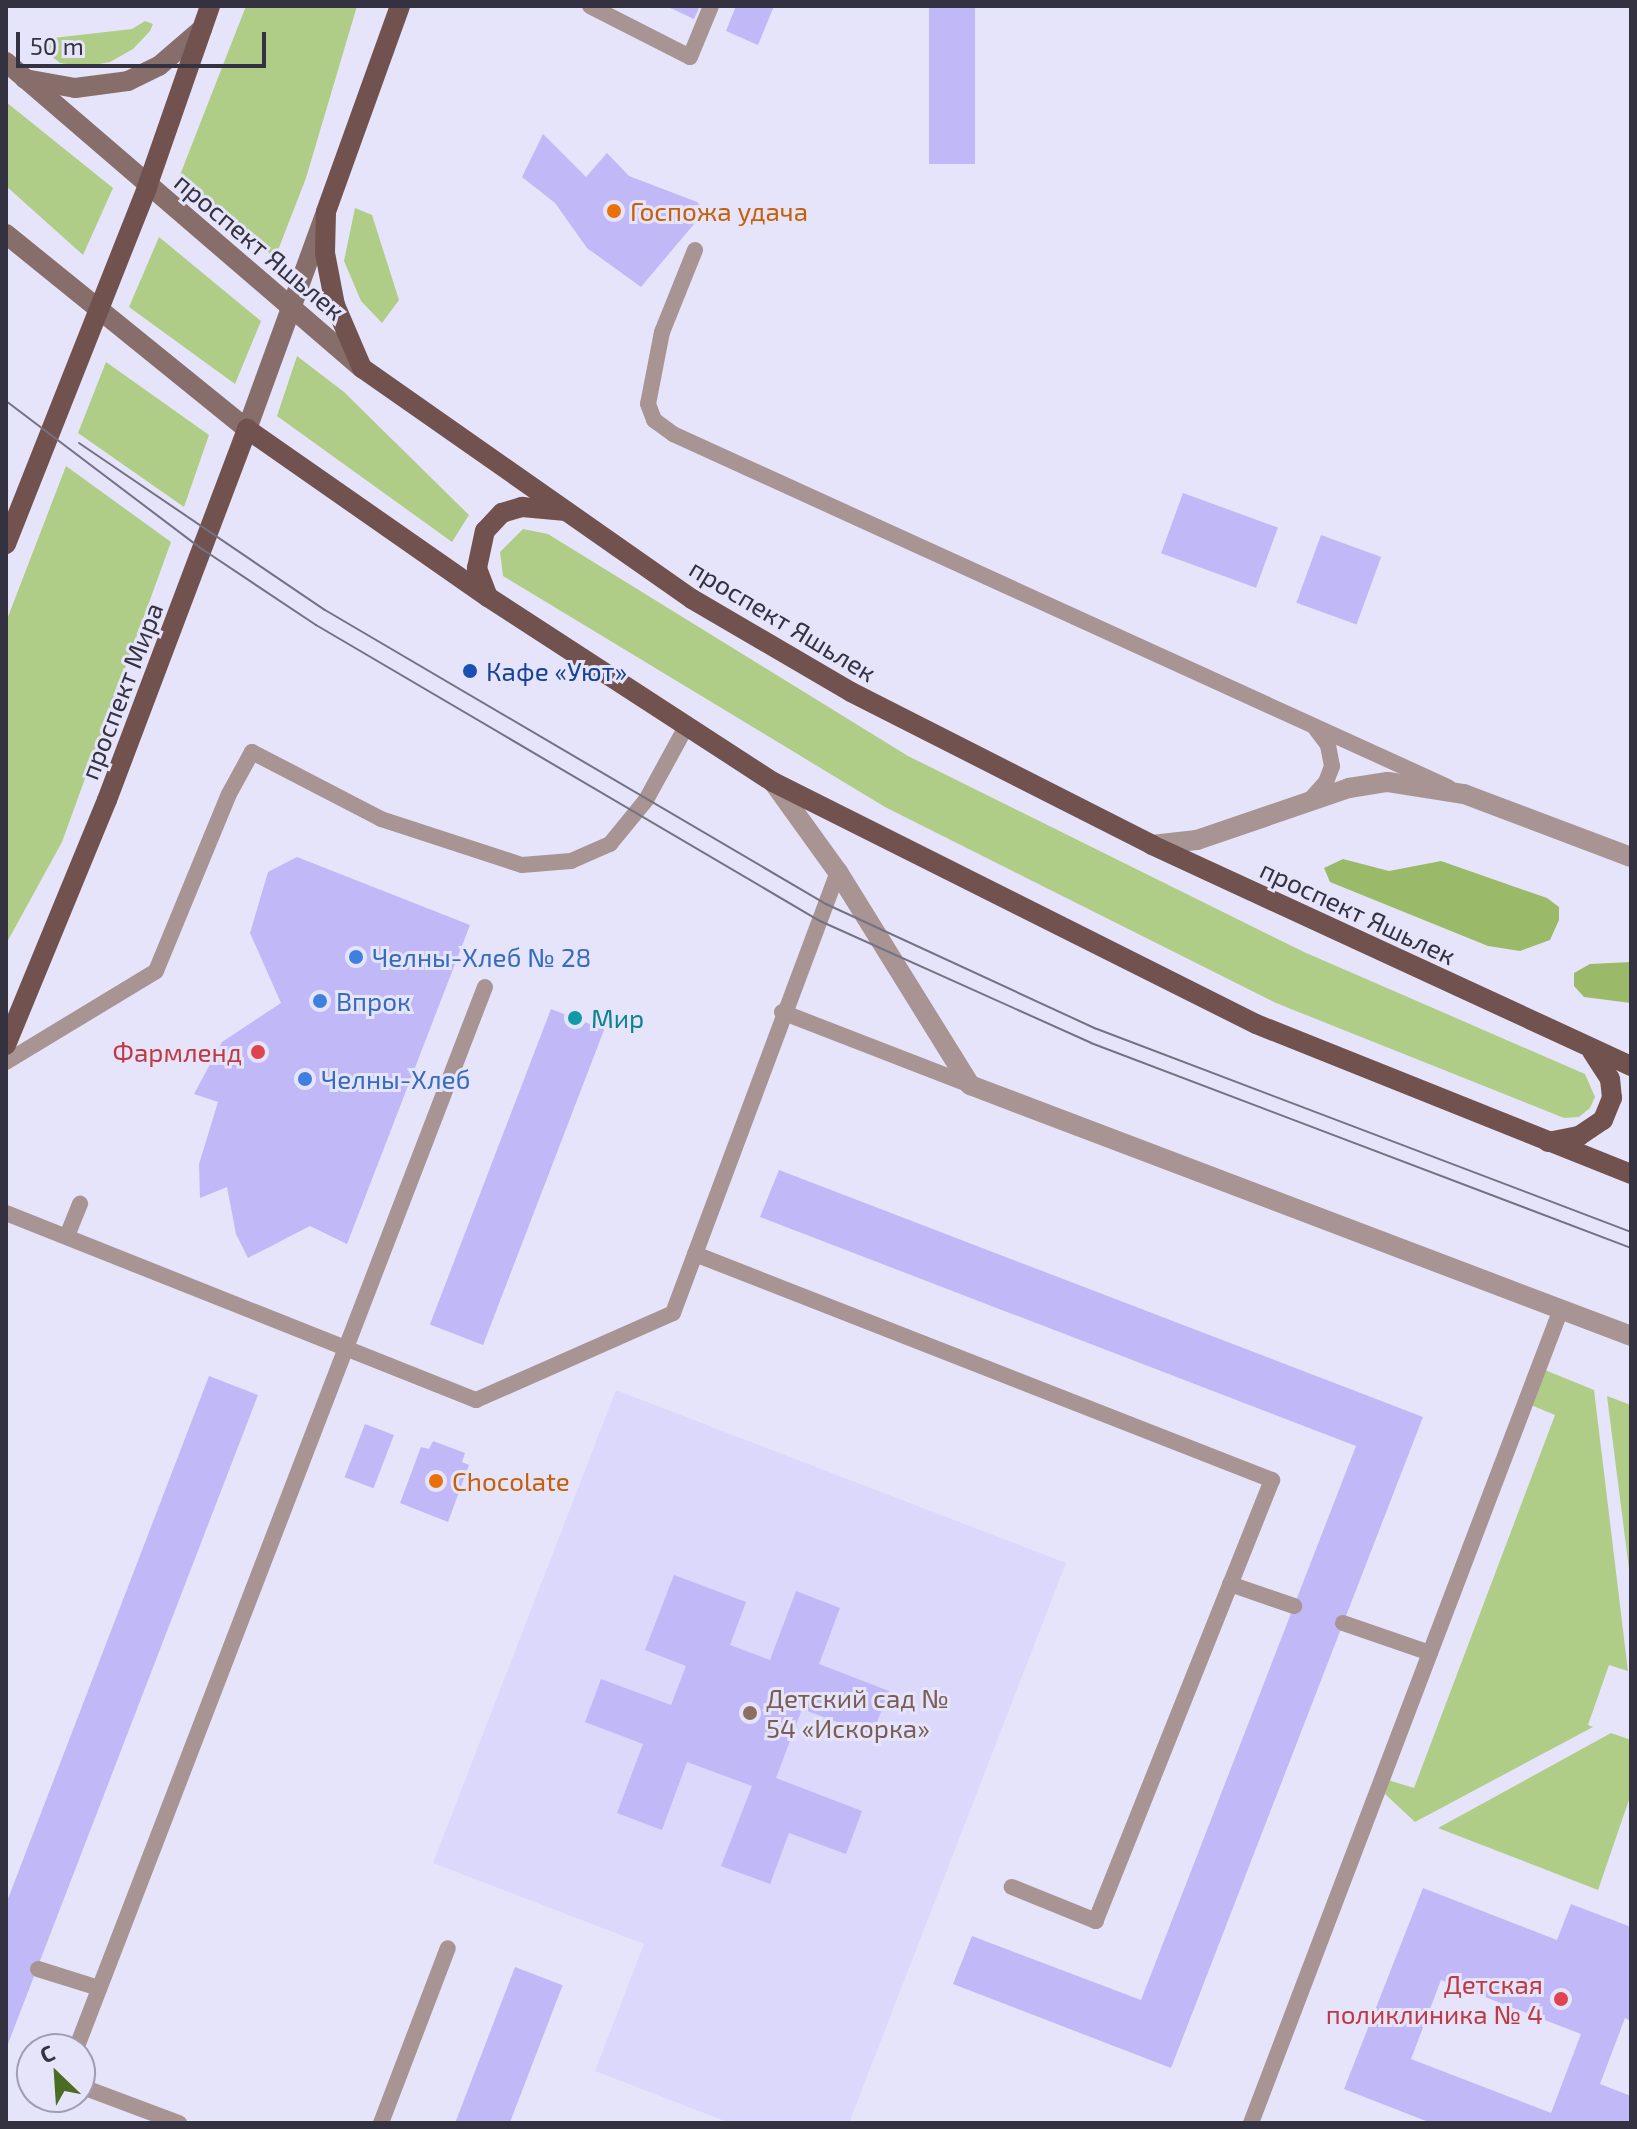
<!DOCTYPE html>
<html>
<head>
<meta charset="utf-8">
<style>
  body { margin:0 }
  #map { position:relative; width:1637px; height:2129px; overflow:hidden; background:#e6e4fa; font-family:"Exo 2",sans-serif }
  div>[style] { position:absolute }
  .built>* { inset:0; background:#dcd8fb }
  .green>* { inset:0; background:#b0cd87 }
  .forest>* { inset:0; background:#9aba6a }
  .building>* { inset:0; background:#c1b8f7; transform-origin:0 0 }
  .lane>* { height:16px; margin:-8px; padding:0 8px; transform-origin:8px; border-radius:8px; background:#a89593 }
  .street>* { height:20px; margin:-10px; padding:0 10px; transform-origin:10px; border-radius:10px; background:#a89593 }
  .secondary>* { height:20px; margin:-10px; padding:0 10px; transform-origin:10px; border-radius:10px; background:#886e6b }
  .primary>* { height:20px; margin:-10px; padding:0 10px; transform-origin:10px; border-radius:10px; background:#71524f }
  .tram>* { height:2px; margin:-1px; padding:0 1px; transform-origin:1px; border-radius:1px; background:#737182 }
  .dots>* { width:22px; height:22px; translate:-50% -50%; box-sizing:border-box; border:4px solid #e6e4fa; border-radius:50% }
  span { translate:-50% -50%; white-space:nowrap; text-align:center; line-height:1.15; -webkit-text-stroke:6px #e6e4fa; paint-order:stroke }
  .food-label { font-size:26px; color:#c56008 }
  .left { translate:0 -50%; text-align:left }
  .street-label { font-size:26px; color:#343240 }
  .transit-label { font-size:26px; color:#164399 }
  .shop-label { font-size:26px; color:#366cbe }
  .culture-label { font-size:26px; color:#0d838f }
  .health-label { font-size:26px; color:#be3a42 }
  .right { translate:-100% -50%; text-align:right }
  .education-label { font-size:26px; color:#785e54 }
  .frame { position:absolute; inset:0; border:8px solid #343240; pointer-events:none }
  .north { position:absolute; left:16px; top:2033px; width:80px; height:80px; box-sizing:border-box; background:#e6e4fa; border:2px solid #9f9db0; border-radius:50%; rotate:335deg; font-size:22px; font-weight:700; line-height:32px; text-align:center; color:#343240 }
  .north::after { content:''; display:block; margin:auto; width:28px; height:36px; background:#4b6c23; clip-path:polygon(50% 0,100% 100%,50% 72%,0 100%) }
  .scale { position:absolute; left:16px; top:32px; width:250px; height:36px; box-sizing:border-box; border:4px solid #343240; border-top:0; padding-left:10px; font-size:24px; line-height:28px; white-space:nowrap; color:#343240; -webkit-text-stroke:6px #e6e4fa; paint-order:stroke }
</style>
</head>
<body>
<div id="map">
  <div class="built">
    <div style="clip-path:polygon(616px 1390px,1066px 1563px,849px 2123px,730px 2123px,595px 2071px,644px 1944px,433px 1863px)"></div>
  </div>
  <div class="green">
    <div style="clip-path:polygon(246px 6px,357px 6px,306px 178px,275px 258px,180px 175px)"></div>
    <div style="clip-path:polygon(145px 21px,153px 24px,150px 31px,133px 49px,110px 62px,84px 67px,60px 63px,36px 44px,44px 39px,132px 29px)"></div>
    <div style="clip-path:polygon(6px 102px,113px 188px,83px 255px,6px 186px)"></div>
    <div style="clip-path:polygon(355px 208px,372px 215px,399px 300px,382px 323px,361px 301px,344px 261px)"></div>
    <div style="clip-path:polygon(159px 237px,261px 321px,235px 384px,129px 307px)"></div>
    <div style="clip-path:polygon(297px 356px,344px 392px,469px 515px,452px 542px,277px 416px)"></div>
    <div style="clip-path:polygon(106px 362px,209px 435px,184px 507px,78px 433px)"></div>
    <div style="clip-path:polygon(66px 466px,171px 542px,62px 842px,6px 944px,6px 622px)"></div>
    <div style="clip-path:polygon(523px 529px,548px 534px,908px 756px,1304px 952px,1585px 1074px,1595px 1097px,1590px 1108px,1579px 1117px,1564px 1118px,1276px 1003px,885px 807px,503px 576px,500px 552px)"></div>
    <div style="clip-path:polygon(1545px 1370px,1594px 1390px,1628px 1671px,1609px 1665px,1588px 1725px,1593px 1727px,1415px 1822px,1385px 1794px,1388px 1780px,1414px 1788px,1555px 1415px,1531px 1405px)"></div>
    <div style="clip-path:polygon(1607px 1396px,1631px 1405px,1631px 1585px)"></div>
    <div style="clip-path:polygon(1611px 1733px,1631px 1740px,1631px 1794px,1598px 1890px,1438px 1828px)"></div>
  </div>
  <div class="forest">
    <div style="clip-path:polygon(1343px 859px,1389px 871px,1441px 861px,1547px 898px,1559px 907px,1559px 920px,1550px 940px,1520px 951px,1488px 946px,1330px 882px,1324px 868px)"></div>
    <div style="clip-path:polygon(1631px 962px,1631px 1003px,1584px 997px,1574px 986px,1574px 973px,1590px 964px)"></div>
  </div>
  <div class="building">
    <div style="clip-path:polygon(666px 6px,700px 6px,694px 19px)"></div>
    <div style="clip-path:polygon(736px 6px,774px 6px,758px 45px,726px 31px)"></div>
    <div style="left:929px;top:6px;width:46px;height:158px"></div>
    <div style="clip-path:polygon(543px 134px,586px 177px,607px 153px,629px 176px,697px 202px,705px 211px,641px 287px,587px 248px,555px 203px,522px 177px)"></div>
    <div style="left:1183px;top:493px;width:101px;height:64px;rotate:20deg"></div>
    <div style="left:1321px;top:535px;width:64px;height:72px;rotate:20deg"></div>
    <div style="clip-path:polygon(297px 857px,470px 925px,347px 1244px,310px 1226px,248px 1258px,236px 1234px,227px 1187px,200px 1198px,199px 1164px,218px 1102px,194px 1094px,222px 1042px,281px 1003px,250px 933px,268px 872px)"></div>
    <div style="left:551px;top:1009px;width:57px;height:338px;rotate:21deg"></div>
    <div style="clip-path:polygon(779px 1170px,1423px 1417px,1171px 2068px,953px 1984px,972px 1936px,1141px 2000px,1356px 1446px,760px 1217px)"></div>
    <div style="clip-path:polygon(209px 1376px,258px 1395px,6px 2049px,6px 1904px)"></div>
    <div style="left:365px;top:1424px;width:31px;height:57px;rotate:21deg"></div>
    <div style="clip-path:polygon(433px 1441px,465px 1453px,462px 1462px,469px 1465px,448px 1522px,400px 1503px,421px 1447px,429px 1449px)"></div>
    <div style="clip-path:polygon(674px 1575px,746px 1602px,730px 1645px,770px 1660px,796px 1591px,840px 1608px,819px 1664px,889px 1691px,872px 1735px,802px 1709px,776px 1778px,862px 1811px,846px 1854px,789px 1833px,770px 1884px,721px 1866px,752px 1786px,687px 1762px,662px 1830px,617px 1813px,643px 1744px,585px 1722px,601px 1679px,671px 1705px,686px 1666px,645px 1650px)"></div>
    <div style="clip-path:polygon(evenodd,1423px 1888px,1557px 1940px,1571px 1904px,1631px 1927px,1631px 2021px,1625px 2018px,1600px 2084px,1631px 2096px,1631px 2123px,1431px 2123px,1344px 2089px,1423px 1888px,1441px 1980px,1581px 2034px,1551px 2113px,1411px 2059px,1441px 1980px)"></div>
    <div style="left:515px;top:1967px;width:51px;height:167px;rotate:21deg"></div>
  </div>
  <div class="lane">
    <div style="left:590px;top:6px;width:112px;rotate:27deg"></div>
    <div style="left:690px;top:57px;width:55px;rotate:-67.6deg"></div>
    <div style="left:695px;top:250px;width:88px;rotate:111.9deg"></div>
    <div style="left:662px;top:332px;width:73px;rotate:101deg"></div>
    <div style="left:648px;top:404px;width:17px;rotate:69deg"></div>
    <div style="left:654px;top:420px;width:24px;rotate:36deg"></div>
    <div style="left:673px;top:434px;width:852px;rotate:24.49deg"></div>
    <div style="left:1309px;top:801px;width:25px;rotate:-48deg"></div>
    <div style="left:1326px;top:782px;width:17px;rotate:-69deg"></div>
    <div style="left:1332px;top:766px;width:21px;rotate:-101deg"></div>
    <div style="left:1328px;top:745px;width:21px;rotate:-127deg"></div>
    <div style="left:782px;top:1012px;width:202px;rotate:21.2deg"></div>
    <div style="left:6px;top:1062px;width:175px;rotate:-31.2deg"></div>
    <div style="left:156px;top:971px;width:191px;rotate:-67.6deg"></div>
    <div style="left:229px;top:794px;width:48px;rotate:-61.3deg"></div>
    <div style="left:252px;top:752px;width:145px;rotate:27.4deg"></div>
    <div style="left:381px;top:819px;width:148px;rotate:18.1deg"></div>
    <div style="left:522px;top:865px;width:49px;rotate:-4.7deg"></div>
    <div style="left:571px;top:861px;width:43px;rotate:-23.6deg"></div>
    <div style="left:610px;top:844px;width:57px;rotate:-50.7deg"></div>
    <div style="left:646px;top:800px;width:83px;rotate:-61.3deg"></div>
    <div style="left:6px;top:1213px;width:506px;rotate:21.7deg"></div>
    <div style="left:476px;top:1400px;width:215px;rotate:-23.8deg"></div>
    <div style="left:673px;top:1313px;width:471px;rotate:-69.5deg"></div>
    <div style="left:67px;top:1236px;width:35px;rotate:-68deg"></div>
    <div style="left:695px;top:1254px;width:620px;rotate:21.39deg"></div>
    <div style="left:1272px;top:1480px;width:475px;rotate:111.8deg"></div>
    <div style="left:1096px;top:1921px;width:91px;rotate:-158deg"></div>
    <div style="left:1230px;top:1584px;width:68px;rotate:19deg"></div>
    <div style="left:1343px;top:1623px;width:92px;rotate:19deg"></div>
    <div style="left:38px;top:1969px;width:64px;rotate:17.3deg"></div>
    <div style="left:76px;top:2049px;width:1138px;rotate:-68.94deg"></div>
    <div style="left:80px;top:2086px;width:106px;rotate:20.5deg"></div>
    <div style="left:381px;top:2123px;width:187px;rotate:-69.1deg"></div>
    <div style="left:1251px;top:2123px;width:871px;rotate:-69.15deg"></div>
  </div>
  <div class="street">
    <div style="left:773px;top:782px;width:111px;rotate:54.2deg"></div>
    <div style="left:838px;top:872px;width:251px;rotate:58.2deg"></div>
    <div style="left:970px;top:1085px;width:707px;rotate:20.79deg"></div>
    <div style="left:1152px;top:845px;width:45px;rotate:-6.3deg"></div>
    <div style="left:1197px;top:840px;width:161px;rotate:-18.9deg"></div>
    <div style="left:1349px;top:788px;width:39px;rotate:-9deg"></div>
    <div style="left:1388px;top:782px;width:77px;rotate:9deg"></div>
    <div style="left:1464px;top:794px;width:178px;rotate:20.7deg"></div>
  </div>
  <div class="secondary">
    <div style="left:6px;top:62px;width:469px;rotate:40.7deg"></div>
    <div style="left:25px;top:79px;width:51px;rotate:10.2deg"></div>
    <div style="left:75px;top:88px;width:53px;rotate:-7.5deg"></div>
    <div style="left:128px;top:81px;width:34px;rotate:-26deg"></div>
    <div style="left:159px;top:66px;width:57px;rotate:-40.7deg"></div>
    <div style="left:6px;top:234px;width:310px;rotate:39deg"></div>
    <div style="left:247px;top:429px;width:226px;rotate:-70deg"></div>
  </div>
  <div class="primary">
    <div style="left:400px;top:6px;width:219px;rotate:109.8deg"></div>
    <div style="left:326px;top:212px;width:41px;rotate:91.4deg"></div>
    <div style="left:325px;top:253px;width:53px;rotate:79.1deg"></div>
    <div style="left:335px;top:305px;width:69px;rotate:66.8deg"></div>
    <div style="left:362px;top:368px;width:403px;rotate:35deg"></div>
    <div style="left:692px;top:599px;width:184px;rotate:30.3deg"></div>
    <div style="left:851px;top:692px;width:338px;rotate:26.9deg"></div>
    <div style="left:1152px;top:845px;width:528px;rotate:24.77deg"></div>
    <div style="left:6px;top:544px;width:384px;rotate:-68.4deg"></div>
    <div style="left:147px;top:187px;width:192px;rotate:-70.8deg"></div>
    <div style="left:488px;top:597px;width:31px;rotate:-111deg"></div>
    <div style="left:477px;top:568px;width:38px;rotate:-78deg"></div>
    <div style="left:485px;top:531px;width:25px;rotate:-47deg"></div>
    <div style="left:502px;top:513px;width:21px;rotate:-17deg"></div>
    <div style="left:522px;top:507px;width:44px;rotate:5.2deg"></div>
    <div style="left:6px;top:1045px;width:265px;rotate:-67.6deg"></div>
    <div style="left:107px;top:800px;width:397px;rotate:-69.3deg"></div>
    <div style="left:247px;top:429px;width:294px;rotate:34.9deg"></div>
    <div style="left:488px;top:597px;width:340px;rotate:33deg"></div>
    <div style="left:773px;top:782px;width:540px;rotate:26.61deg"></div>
    <div style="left:1256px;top:1024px;width:404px;rotate:21.8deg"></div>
    <div style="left:1548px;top:1142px;width:32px;rotate:-11deg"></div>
    <div style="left:1579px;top:1136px;width:29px;rotate:-34deg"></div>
    <div style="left:1603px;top:1120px;width:24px;rotate:-68deg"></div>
    <div style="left:1612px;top:1098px;width:19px;rotate:-96deg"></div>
    <div style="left:1610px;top:1079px;width:33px;rotate:-123deg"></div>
  </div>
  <div class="tram">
    <div style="left:6px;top:401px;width:246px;rotate:37.1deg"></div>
    <div style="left:202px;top:549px;width:137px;rotate:33.7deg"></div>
    <div style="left:316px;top:625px;width:584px;rotate:30.43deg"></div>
    <div style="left:820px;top:921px;width:297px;rotate:24.2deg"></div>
    <div style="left:1091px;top:1043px;width:578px;rotate:20.79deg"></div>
    <div style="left:79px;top:443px;width:297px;rotate:34.2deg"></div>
    <div style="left:325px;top:610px;width:581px;rotate:30.41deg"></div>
    <div style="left:826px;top:904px;width:298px;rotate:24.8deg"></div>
    <div style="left:1097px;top:1029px;width:571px;rotate:20.81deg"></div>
  </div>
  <div class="dots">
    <div style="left:614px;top:211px;background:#e8710a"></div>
    <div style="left:470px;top:671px;background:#1a4fb4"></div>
    <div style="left:356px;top:957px;background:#3f7fe0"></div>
    <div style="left:320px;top:1001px;background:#3f7fe0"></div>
    <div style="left:575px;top:1018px;background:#0f9aa8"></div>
    <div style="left:258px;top:1052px;background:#e0444e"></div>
    <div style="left:305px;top:1079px;background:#3f7fe0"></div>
    <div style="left:436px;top:1481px;background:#e8710a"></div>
    <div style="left:750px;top:1713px;background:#8d6e63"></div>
    <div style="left:1561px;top:1999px;background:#e0444e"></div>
  </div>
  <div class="food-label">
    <span class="left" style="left:630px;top:211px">Госпожа удача</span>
    <span class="left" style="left:452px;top:1481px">Chocolate</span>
  </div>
  <div class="street-label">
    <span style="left:260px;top:246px;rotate:40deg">проспект Яшьлек</span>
    <span style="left:783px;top:620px;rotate:31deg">проспект Яшьлек</span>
    <span style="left:121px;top:691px;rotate:-69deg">проспект Мира</span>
    <span style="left:1358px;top:912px;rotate:25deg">проспект Яшьлек</span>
  </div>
  <div class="transit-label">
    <span class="left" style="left:486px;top:671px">Кафе «Уют»</span>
  </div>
  <div class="shop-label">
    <span class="left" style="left:372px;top:957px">Челны-Хлеб № 28</span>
    <span class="left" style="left:336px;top:1001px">Впрок</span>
    <span class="left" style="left:321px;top:1079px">Челны-Хлеб</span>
  </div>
  <div class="culture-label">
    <span class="left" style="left:591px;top:1018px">Мир</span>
  </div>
  <div class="health-label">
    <span class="right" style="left:242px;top:1052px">Фармленд</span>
    <span class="right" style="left:1543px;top:1999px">Детская<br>поликлиника № 4</span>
  </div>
  <div class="education-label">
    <span class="left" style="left:766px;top:1713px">Детский сад №<br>54 «Искорка»</span>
  </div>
  <div class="frame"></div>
  <div class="north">С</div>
  <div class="scale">50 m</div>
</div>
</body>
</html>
